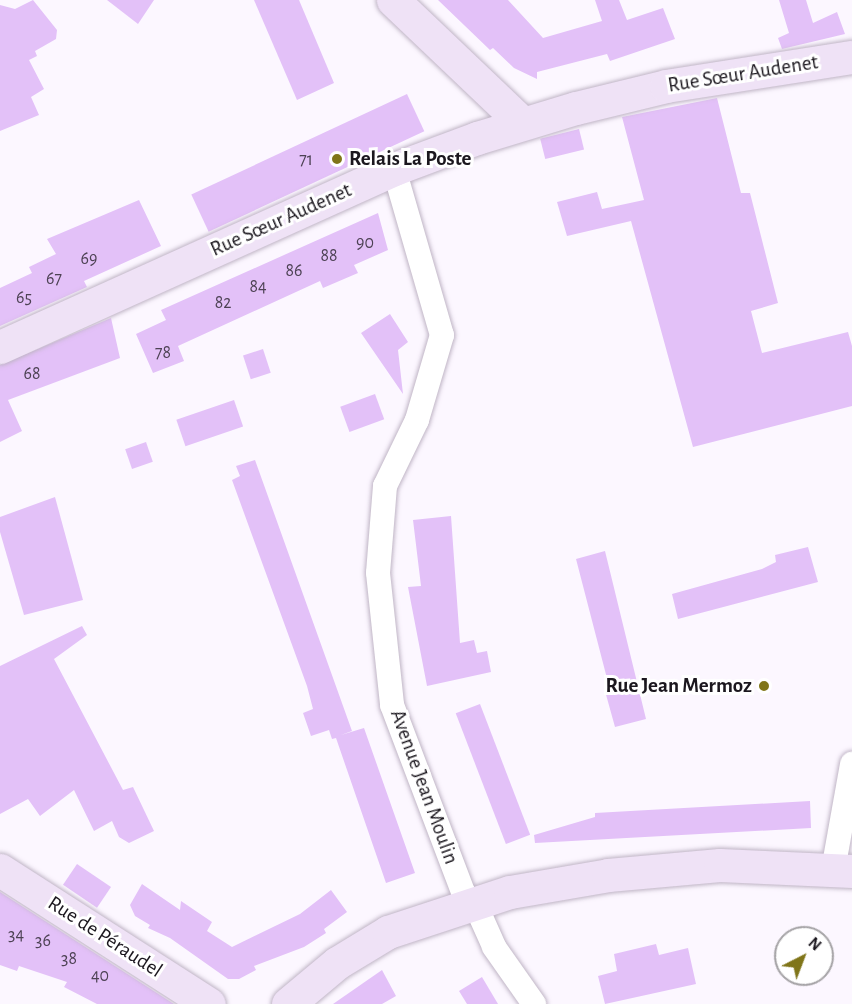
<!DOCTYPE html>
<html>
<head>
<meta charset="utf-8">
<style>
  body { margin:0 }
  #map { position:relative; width:852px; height:1004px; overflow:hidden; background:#fcf7ff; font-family:"Alegreya Sans",sans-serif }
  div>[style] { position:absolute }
  .building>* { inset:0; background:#e3c1f8; transform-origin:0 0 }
  .roads { filter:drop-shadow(0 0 2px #c0b5c6) drop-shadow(0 0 2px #c0b5c6) }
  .street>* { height:24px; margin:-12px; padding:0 12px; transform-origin:12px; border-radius:12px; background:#fff }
  .secondary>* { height:33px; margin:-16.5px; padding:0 16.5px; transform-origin:16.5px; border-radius:16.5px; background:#efe2f6 }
  .dots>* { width:16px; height:16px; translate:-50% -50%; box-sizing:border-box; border:3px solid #fff; border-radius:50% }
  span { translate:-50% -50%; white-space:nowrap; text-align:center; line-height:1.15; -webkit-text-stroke:6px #fff; paint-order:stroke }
  .number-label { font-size:18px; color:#4d4254 }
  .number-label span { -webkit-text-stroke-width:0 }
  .street-label { font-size:21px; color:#1b171e }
  .poi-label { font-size:21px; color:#1b171e; font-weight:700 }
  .left { translate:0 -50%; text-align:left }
  .right { translate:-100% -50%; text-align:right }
  .north { position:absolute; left:774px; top:926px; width:60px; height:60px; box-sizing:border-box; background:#fff; border:2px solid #a4a2a5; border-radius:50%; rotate:42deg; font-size:16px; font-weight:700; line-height:24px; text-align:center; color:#1b171e }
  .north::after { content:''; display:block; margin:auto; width:21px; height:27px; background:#807519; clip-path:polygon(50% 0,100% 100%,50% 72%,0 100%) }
</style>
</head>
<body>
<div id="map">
  <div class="building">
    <div style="clip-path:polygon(33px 0,57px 30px,56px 39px,35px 51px,37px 56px,29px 60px,44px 89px,31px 97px,39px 115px,0 131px,0 5px,15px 9px)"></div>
    <div style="clip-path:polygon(107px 0,154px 0,138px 24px)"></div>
    <div style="clip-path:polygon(254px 0,299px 0,334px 83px,297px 100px)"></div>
    <div style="clip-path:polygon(438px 0,508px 0,543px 38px,602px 21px,595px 0,619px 0,627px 20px,663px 8px,675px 39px,610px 61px,607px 54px,537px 72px,537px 79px,514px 68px,493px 48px,490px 50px)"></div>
    <div style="clip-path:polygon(779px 0,806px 0,813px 23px,837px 12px,845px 34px,782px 49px,778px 38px,789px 33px)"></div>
    <div style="left:407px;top:94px;width:41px;height:238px;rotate:65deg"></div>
    <div style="clip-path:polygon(717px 98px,741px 193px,750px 193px,778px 303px,751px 311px,762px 353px,848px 332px,852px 346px,852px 406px,693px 447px,631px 221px,567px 236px,557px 202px,597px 192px,602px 209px,644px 200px,622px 117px)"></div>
    <div style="left:579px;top:129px;width:21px;height:40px;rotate:76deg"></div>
    <div style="clip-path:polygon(139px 200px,161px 246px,84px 281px,87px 287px,0 326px,0 288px,32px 273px,29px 267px,56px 254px,47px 239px)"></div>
    <div style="clip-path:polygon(378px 213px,388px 250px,354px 265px,358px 273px,323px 288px,320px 281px,178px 346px,184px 361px,153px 373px,136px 334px,166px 320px,161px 310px)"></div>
    <div style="clip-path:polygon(390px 314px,408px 342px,398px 350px,403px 394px,361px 333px)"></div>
    <div style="clip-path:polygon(111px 318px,120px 358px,8px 400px,22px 431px,0 442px,0 365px)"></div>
    <div style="left:263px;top:349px;width:25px;height:21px;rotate:72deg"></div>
    <div style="left:375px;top:394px;width:27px;height:37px;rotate:70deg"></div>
    <div style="left:234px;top:400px;width:28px;height:61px;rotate:71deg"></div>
    <div style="left:146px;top:442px;width:21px;height:22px;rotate:71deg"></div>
    <div style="clip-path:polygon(255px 460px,352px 731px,341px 735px,364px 728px,415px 873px,386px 883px,336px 738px,332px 739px,329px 730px,311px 736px,303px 713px,313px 709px,307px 686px,232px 480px,240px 476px,236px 466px)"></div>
    <div style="clip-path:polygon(55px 497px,83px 600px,24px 615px,0 532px,0 517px)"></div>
    <div style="clip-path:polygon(451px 516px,460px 643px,474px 640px,477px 653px,487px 651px,491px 672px,427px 686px,408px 587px,421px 586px,413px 520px)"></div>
    <div style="clip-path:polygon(808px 547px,818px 582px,678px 619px,672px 594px,762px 569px,776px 562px,775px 555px)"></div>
    <div style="clip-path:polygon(605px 551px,646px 719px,615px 727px,605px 691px,610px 690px,576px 559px)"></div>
    <div style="clip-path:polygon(82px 626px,87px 635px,54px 659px,123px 790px,133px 787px,154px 831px,129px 843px,119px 837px,112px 821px,94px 831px,74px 790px,40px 816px,28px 799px,0 814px,0 666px)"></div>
    <div style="left:480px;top:704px;width:140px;height:26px;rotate:69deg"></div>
    <div style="clip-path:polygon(810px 801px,811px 828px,535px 843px,534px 835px,595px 817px,595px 813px)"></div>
    <div style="left:77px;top:864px;width:41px;height:25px;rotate:34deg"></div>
    <div style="clip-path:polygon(142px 884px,180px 910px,181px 901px,212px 922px,207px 931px,232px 947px,300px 914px,331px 890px,347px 912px,324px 929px,326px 933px,304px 947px,254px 966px,256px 970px,239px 979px,228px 979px,170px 938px,148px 928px,150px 925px,135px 916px,130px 905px)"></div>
    <div style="clip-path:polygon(0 892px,174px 1004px,97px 1004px,64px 987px,67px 982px,19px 966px,17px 971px,0 965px)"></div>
    <div style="clip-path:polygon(656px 944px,659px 955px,688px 948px,696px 984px,605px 1004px,598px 976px,617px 971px,614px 954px)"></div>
    <div style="clip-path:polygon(382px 970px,396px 996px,382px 1004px,333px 1004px)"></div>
    <div style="clip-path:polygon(482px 977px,498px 1004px,467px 1004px,459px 991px)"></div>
  </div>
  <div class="roads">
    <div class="street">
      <div style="left:394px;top:169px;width:173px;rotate:73.9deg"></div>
      <div style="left:442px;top:335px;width:89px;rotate:106.4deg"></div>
      <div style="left:417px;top:420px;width:73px;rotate:115.9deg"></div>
      <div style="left:385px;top:486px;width:87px;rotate:94.6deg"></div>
      <div style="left:378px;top:573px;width:133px;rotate:83.9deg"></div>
      <div style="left:392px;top:705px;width:200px;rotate:69.2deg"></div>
      <div style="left:463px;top:892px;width:29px;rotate:54deg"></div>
      <div style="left:480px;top:915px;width:35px;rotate:66deg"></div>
      <div style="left:494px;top:947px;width:70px;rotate:54.9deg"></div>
      <div style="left:833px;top:870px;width:108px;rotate:-79.8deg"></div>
    </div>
    <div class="secondary">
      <div style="left:393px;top:0;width:178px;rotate:43.6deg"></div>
      <div style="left:0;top:347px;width:432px;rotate:-24.3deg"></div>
      <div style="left:394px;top:169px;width:89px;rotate:-20.5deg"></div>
      <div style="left:477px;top:138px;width:103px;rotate:-16.9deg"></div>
      <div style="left:576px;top:108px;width:93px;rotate:-13.7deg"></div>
      <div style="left:666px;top:86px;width:188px;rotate:-8.9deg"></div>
      <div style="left:0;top:870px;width:248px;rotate:32.7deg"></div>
      <div style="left:288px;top:1004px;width:64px;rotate:-39.9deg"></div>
      <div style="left:337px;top:963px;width:60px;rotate:-31.3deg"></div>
      <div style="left:388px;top:932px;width:128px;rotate:-18.2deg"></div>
      <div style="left:510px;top:892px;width:99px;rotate:-9.8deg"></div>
      <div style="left:608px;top:875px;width:112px;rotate:-5.1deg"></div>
      <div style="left:720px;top:865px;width:132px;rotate:2.6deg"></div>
    </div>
  </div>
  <div class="dots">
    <div style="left:337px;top:159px;background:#807519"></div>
    <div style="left:764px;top:686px;background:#807519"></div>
  </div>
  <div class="number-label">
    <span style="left:306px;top:160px">71</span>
    <span style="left:365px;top:243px">90</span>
    <span style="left:329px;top:256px">88</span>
    <span style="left:89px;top:259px">69</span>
    <span style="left:294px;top:271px">86</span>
    <span style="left:54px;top:279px">67</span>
    <span style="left:258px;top:287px">84</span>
    <span style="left:24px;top:298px">65</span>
    <span style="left:223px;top:303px">82</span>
    <span style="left:163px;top:353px">78</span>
    <span style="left:32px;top:374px">68</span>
    <span style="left:16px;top:935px">34</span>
    <span style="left:43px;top:941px">36</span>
    <span style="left:69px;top:959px">38</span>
    <span style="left:100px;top:976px">40</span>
  </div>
  <div class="street-label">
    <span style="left:743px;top:74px;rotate:-9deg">Rue Sœur Audenet</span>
    <span style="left:281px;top:220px;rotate:-24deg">Rue Sœur Audenet</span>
    <span style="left:424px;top:787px;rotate:70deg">Avenue Jean Moulin</span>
    <span style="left:105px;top:937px;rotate:33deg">Rue de Péraudel</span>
  </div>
  <div class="poi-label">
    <span class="left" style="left:349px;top:159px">Relais La Poste</span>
    <span class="right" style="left:752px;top:686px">Rue Jean Mermoz</span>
  </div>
  <div class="north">N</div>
</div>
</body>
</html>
